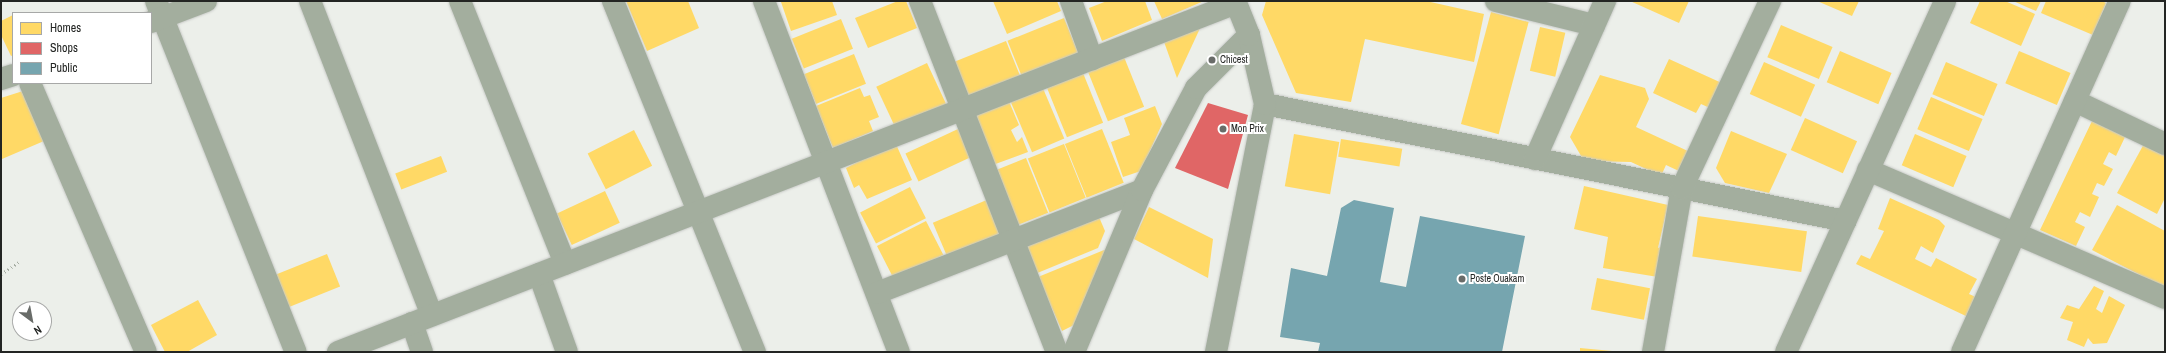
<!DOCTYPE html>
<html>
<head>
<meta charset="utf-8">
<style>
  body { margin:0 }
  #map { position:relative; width:2166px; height:353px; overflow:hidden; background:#ecefea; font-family:"Archivo Narrow",sans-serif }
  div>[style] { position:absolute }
  .homes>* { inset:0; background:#ffd966; transform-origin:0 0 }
  .shops>* { inset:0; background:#e06666 }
  .public>* { inset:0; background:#76a5af }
  .path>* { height:2.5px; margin-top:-1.25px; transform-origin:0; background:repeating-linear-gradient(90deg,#a7aea4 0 1px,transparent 0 4px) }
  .roads { filter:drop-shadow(0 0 1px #c8cac7) drop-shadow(0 0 1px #c8cac7) }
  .minor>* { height:22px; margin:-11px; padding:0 11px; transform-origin:11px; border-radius:11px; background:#a3ae9e }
  .tertiary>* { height:22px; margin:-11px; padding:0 11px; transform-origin:11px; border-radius:11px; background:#a3ae9e }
  .dots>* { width:11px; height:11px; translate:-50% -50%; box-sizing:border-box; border:2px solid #fff; border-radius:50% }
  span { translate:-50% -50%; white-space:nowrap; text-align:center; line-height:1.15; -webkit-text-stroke:4px #fff; paint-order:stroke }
  .poi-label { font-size:10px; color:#232523 }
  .left { translate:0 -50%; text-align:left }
  .frame { position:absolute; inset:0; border:2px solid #232523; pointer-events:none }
  .legend { position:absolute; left:12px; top:12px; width:140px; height:72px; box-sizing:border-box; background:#fff; border:1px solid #a7a8a7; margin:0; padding:5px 7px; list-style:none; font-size:12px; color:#232523 }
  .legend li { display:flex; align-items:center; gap:8px; height:20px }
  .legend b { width:20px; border:1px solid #a7a8a7 }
  .north { position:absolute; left:12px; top:301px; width:40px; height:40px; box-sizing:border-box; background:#fff; border:1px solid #a7a8a7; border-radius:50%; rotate:148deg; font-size:11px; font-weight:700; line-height:16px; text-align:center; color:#232523 }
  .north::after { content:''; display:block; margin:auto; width:14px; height:18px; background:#696c69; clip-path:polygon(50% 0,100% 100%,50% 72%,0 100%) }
</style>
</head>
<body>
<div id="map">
  <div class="homes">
    <div style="clip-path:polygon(626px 1px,688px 1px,699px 28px,647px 51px)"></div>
    <div style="clip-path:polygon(784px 1px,832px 1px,837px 15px,791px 31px,781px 2px)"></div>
    <div style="clip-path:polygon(898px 1px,906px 1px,917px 28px,868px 48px,855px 18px)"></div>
    <div style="clip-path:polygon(993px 1px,1057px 1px,1061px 11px,1007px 34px)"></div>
    <div style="clip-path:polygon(1107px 1px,1145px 1px,1152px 20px,1102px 41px,1089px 8px)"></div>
    <div style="clip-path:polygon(1154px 1px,1204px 1px,1162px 19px)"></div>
    <div style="clip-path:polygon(1266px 1px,1426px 1px,1484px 14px,1474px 62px,1365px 39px,1351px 102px,1296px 93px,1262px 15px)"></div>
    <div style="clip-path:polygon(1630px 1px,1689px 1px,1679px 23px)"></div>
    <div style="clip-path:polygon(1817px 1px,1859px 1px,1852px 16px)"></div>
    <div style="clip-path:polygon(1980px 1px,2005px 1px,2035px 14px,2021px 46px,1970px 23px)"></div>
    <div style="clip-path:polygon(2013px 1px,2041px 1px,2036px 11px)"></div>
    <div style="clip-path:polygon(2046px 1px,2102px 1px,2106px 3px,2093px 35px,2041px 13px)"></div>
    <div style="left:1491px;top:12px;width:39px;height:116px;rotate:15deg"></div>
    <div style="clip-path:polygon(13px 15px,13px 55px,11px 56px,1px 35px,1px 21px)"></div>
    <div style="left:1064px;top:18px;width:38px;height:61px;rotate:68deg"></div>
    <div style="left:841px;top:19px;width:32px;height:53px;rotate:68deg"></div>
    <div style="clip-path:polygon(1202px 24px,1177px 78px,1163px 39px)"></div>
    <div style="left:1781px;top:25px;width:56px;height:35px;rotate:23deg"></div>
    <div style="left:1540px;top:27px;width:26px;height:45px;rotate:13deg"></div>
    <div style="left:1006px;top:41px;width:37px;height:59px;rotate:68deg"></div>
    <div style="left:1840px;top:51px;width:56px;height:34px;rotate:23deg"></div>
    <div style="left:2019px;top:51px;width:56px;height:35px;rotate:23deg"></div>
    <div style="left:1122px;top:52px;width:59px;height:39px;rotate:68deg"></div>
    <div style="left:854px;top:54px;width:32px;height:54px;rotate:68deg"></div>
    <div style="clip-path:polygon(1669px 59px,1724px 84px,1712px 109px,1701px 104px,1696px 113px,1653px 93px)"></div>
    <div style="left:1764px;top:62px;width:56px;height:35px;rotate:24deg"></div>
    <div style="left:1946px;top:62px;width:56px;height:35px;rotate:23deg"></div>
    <div style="left:927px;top:63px;width:47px;height:56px;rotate:65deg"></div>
    <div style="left:1081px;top:68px;width:59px;height:39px;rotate:68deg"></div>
    <div style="clip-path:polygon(1600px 75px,1645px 88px,1649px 99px,1636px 127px,1690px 152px,1681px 172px,1666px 165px,1661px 176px,1631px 162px,1584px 161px,1570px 137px)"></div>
    <div style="left:1042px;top:86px;width:57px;height:35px;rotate:67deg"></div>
    <div style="clip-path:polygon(860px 88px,864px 97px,870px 95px,879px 117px,869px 121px,873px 131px,833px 148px,816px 106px)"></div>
    <div style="clip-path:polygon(23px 91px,44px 141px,2px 159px,1px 98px)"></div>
    <div style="left:1931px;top:97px;width:56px;height:35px;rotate:23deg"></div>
    <div style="clip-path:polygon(1008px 99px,1019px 125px,1011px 130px,1017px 142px,1022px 137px,1028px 152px,990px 166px,973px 112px)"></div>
    <div style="clip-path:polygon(1155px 106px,1162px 124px,1141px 171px,1123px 177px,1111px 142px,1130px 135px,1124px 118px)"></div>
    <div style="left:1805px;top:118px;width:57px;height:35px;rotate:24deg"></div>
    <div style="clip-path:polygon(2092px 121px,2125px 137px,2116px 156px,2109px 152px,2103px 164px,2113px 169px,2104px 186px,2097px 183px,2092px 194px,2099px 197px,2090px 217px,2080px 212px,2075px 222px,2085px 227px,2076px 246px,2040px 230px)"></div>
    <div style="left:958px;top:129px;width:31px;height:58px;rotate:65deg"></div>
    <div style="left:1102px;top:129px;width:58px;height:40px;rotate:68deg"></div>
    <div style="left:634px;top:130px;width:40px;height:52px;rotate:63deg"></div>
    <div style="clip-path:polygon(1731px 131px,1787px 154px,1769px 193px,1725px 183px,1716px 168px)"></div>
    <div style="left:1294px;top:134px;width:46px;height:53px;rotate:10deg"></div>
    <div style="left:1915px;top:134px;width:56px;height:34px;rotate:23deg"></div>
    <div style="left:1341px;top:139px;width:62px;height:18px;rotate:9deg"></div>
    <div style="clip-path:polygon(895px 142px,912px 180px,867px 199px,859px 185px,854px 188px,846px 168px)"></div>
    <div style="clip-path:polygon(2145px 142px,2165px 153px,2165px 198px,2157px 214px,2117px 193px)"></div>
    <div style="left:1064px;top:144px;width:58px;height:39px;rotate:68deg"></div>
    <div style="left:441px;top:156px;width:17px;height:49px;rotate:69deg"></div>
    <div style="left:1026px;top:158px;width:59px;height:39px;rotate:68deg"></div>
    <div style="clip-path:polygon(1584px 186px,1668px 205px,1658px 248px,1663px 246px,1658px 277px,1603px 268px,1608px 237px,1574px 229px)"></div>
    <div style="left:910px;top:187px;width:35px;height:56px;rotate:63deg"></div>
    <div style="left:605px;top:191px;width:35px;height:53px;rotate:65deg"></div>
    <div style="clip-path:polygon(1890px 198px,1939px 220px,1945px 226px,1933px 253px,1921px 246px,1915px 259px,1931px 267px,1936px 258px,1977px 279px,1969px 294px,1978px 298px,1968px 317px,1856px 264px,1861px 255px,1870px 259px,1884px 231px,1878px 229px)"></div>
    <div style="left:989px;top:199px;width:39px;height:61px;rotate:67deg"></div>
    <div style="clip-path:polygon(2117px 205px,2165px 231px,2165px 283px,2163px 287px,2092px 250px)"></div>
    <div style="clip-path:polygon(1149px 207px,1213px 239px,1208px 278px,1134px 239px)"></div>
    <div style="left:1698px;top:216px;width:110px;height:41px;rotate:8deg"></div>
    <div style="clip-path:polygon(1099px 217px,1105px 231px,1098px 248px,1035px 274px,1024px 247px)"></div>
    <div style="left:926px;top:221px;width:38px;height:55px;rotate:63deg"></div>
    <div style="clip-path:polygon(1109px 248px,1076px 324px,1062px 331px,1038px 277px)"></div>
    <div style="left:327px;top:254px;width:35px;height:57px;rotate:68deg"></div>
    <div style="left:1597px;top:278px;width:54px;height:32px;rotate:11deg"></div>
    <div style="clip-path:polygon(2094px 286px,2104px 291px,2096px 309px,2102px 313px,2109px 296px,2125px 305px,2107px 343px,2093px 344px,2088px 338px,2084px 347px,2067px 340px,2073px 322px,2060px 318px,2067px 305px,2079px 309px)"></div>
    <div style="clip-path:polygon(198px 300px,217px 335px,187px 352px,165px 352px,151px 325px)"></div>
    <div style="clip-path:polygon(1580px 348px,1612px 351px,1612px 352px,1580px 352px)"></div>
  </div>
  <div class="shops">
    <div style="clip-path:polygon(1208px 103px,1248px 115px,1228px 189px,1175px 168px)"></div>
  </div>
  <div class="public">
    <div style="clip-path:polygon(1354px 200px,1394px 208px,1380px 282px,1406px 287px,1420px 216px,1525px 236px,1502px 352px,1318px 352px,1320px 343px,1280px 337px,1291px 268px,1327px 276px,1341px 208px)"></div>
  </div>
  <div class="path">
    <div style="left:1px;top:274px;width:22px;rotate:-34deg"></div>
  </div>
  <div class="roads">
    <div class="minor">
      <div style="left:156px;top:1px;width:378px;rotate:68.3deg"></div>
      <div style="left:310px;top:1px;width:337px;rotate:68.8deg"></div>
      <div style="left:460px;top:1px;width:283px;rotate:68.2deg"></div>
      <div style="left:613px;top:1px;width:379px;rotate:68deg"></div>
      <div style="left:764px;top:1px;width:376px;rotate:69deg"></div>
      <div style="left:920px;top:1px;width:377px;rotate:68.7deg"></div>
      <div style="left:1071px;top:1px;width:62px;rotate:70.1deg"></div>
      <div style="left:1496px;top:1px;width:101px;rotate:13.8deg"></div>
      <div style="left:151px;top:22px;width:59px;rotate:-20.9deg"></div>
      <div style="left:1px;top:79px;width:13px;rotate:-18deg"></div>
      <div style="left:30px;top:83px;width:293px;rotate:66.7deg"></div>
      <div style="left:2075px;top:101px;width:100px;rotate:25.5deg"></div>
      <div style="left:1265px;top:104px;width:592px;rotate:11.4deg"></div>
      <div style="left:1535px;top:159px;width:173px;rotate:-66.1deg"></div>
      <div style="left:1868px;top:170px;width:323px;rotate:23.3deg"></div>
      <div style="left:539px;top:274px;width:83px;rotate:70.3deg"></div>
      <div style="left:877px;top:293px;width:284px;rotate:-21.2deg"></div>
      <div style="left:412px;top:323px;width:31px;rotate:71deg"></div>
      <div style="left:338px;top:352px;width:963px;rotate:-21.24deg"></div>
      <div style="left:1074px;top:352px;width:176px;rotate:-67.2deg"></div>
      <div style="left:1142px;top:190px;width:115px;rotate:-62.1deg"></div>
      <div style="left:1196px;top:88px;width:75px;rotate:-45deg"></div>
      <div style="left:1653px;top:352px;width:167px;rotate:-80deg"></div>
      <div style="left:1682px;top:188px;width:207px;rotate:-64.8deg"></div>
      <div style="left:1786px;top:352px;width:385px;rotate:-65.6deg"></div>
      <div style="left:1962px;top:352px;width:385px;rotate:-65.8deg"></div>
    </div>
    <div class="tertiary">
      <div style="left:1216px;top:352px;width:253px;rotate:-78.8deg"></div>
      <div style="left:1265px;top:104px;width:71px;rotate:-103.1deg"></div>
      <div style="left:1249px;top:35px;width:37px;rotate:-112deg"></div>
    </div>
  </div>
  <div class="dots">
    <div style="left:1212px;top:60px;background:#696c69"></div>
    <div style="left:1223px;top:129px;background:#696c69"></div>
    <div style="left:1462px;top:279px;background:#696c69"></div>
  </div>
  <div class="poi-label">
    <span class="left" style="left:1220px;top:60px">Chicest</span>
    <span class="left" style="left:1231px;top:129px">Mon Prix</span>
    <span class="left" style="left:1470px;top:279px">Poste Ouakam</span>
  </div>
  <div class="frame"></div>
  <ul class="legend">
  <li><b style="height:11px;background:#ffd966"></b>Homes</li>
  <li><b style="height:11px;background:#e06666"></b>Shops</li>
  <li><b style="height:11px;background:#76a5af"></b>Public</li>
  </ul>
  <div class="north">N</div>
</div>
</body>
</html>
